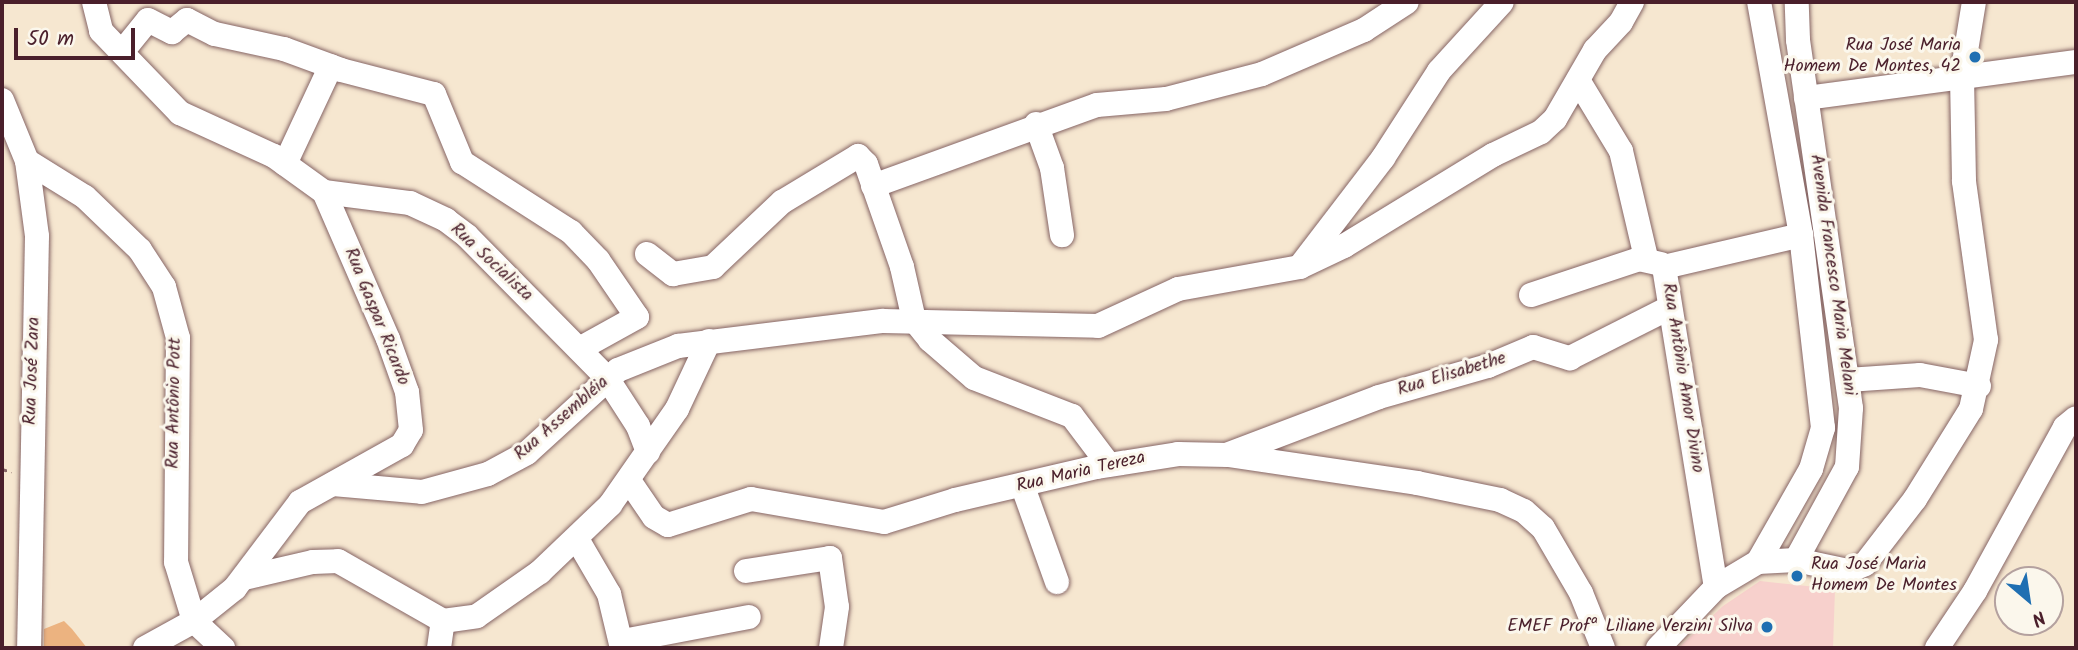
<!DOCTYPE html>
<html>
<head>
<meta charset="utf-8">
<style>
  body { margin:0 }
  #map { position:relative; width:2078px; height:650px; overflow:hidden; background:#f6e7d0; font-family:Kalam,sans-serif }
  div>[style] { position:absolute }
  .built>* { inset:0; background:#f7d0cc }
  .building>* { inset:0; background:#ecb380 }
  .path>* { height:2.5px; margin-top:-1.25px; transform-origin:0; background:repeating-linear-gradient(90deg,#866565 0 5px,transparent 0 10px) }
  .roads { filter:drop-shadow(0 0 2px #866565) drop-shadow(0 0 2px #866565) }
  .minor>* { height:24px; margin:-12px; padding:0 12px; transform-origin:12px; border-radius:12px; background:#fff }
  .dots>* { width:19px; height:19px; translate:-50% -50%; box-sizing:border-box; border:4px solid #fbf7ec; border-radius:50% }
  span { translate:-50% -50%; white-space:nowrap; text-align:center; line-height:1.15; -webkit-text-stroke:6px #fbf7ec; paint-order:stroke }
  .poi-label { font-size:18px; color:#4a1f2b }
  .right { translate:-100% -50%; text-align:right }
  .left { translate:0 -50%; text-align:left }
  .street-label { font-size:18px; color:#4a1f2b }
  .frame { position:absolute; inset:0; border:4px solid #4a1f2b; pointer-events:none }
  .north { position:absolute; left:1994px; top:566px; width:70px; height:70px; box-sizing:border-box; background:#fbf7ec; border:2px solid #b4a19f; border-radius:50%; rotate:151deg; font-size:19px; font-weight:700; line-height:28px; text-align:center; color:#4a1f2b }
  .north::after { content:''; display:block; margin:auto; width:24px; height:32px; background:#1f6fb2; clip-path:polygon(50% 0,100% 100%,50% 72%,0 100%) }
  .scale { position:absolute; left:14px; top:28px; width:121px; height:32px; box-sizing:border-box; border:4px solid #4a1f2b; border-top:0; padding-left:9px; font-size:21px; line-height:24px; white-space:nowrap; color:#4a1f2b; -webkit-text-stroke:5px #fbf7ec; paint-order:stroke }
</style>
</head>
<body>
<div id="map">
  <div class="built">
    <div style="clip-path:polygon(1760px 581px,1835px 589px,1833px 648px,1678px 648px,1723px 606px)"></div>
  </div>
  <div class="building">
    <div style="clip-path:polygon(64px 621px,72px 629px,87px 648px,44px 648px,44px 629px)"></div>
  </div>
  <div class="path">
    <div style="left:2px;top:469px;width:10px;rotate:17deg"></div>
  </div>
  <div class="roads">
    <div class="minor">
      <div style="left:94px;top:2px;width:30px;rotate:76deg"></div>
      <div style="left:101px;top:31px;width:114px;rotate:46.1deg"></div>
      <div style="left:180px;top:113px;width:103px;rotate:24.6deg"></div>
      <div style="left:274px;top:156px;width:62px;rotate:35.8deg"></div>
      <div style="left:324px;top:192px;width:87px;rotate:7.3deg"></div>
      <div style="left:410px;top:203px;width:40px;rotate:25deg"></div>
      <div style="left:446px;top:220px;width:26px;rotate:37deg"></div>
      <div style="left:467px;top:236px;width:199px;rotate:45.4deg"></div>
      <div style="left:607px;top:378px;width:57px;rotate:57.1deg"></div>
      <div style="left:638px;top:426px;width:28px;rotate:69deg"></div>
      <div style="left:122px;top:52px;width:41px;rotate:-50.9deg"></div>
      <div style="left:148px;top:20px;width:27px;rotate:27deg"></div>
      <div style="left:172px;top:32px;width:19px;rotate:-39deg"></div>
      <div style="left:187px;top:20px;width:31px;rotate:27deg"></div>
      <div style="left:215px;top:34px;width:71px;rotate:12.3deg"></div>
      <div style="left:284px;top:49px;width:61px;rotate:20.2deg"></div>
      <div style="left:341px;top:70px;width:96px;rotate:14.5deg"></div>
      <div style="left:434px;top:94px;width:74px;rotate:67.6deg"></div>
      <div style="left:462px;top:162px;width:130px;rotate:32.7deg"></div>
      <div style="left:571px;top:232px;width:39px;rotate:46deg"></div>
      <div style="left:598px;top:260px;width:69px;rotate:55.6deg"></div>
      <div style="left:637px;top:317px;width:66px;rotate:151.1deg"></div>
      <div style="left:1578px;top:80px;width:83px;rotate:58.8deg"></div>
      <div style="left:1621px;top:151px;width:110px;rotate:76.8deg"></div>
      <div style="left:1806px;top:98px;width:272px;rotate:-7.6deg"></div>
      <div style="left:2px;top:100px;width:66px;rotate:67.7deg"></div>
      <div style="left:27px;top:161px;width:76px;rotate:82.4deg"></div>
      <div style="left:37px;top:236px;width:412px;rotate:91.1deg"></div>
      <div style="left:1036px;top:124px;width:47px;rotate:70deg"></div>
      <div style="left:1052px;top:168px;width:68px;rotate:81.5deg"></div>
      <div style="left:27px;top:161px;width:68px;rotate:31.8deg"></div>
      <div style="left:85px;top:197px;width:76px;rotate:43.9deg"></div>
      <div style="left:140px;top:250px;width:44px;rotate:57deg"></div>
      <div style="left:164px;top:287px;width:53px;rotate:74.6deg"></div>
      <div style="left:178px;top:338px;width:224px;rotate:90.5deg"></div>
      <div style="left:176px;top:562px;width:62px;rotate:73deg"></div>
      <div style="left:194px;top:621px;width:40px;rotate:43deg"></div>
      <div style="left:285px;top:164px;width:108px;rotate:-64.9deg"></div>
      <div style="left:873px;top:186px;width:238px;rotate:-19.9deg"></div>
      <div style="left:1097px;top:105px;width:69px;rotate:-5deg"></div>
      <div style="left:1166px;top:99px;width:99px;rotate:-14.6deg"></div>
      <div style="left:1262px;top:74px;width:111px;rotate:-23.3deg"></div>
      <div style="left:1364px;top:30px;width:51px;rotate:-33.1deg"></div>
      <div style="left:647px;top:254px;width:33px;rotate:38deg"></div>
      <div style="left:673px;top:274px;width:41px;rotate:-9.9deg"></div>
      <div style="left:713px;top:267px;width:95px;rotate:-43.3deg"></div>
      <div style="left:782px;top:202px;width:89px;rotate:-31.2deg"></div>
      <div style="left:858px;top:156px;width:11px;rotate:45deg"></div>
      <div style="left:866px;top:164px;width:109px;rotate:70.7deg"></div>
      <div style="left:902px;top:267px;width:54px;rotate:77.2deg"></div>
      <div style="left:914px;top:320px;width:26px;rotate:51deg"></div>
      <div style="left:930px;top:340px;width:58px;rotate:40.8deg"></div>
      <div style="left:974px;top:378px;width:105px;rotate:21.2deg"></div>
      <div style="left:1072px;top:416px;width:61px;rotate:52.9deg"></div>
      <div style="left:1301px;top:265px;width:135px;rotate:-52.5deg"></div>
      <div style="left:1383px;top:158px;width:103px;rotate:-57.2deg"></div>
      <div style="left:1439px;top:71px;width:93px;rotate:-47.6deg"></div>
      <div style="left:1664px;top:267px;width:324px;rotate:80.8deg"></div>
      <div style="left:1664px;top:267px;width:141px;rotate:-13.1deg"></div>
      <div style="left:1531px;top:295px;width:114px;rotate:-18.4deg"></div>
      <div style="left:1639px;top:259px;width:23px;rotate:13deg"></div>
      <div style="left:1848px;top:380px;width:72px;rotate:-4deg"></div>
      <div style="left:1920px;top:375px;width:60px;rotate:10.6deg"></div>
      <div style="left:1229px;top:454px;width:160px;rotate:-20.8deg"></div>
      <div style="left:1379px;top:397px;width:113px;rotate:-15.9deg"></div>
      <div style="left:1488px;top:366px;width:49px;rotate:-22.9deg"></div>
      <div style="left:1533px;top:347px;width:39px;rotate:17deg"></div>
      <div style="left:1570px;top:358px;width:111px;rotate:-26.8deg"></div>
      <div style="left:630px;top:482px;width:42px;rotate:55.6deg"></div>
      <div style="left:654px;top:517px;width:16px;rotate:30deg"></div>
      <div style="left:668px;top:525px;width:87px;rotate:-17.4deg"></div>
      <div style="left:751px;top:499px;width:135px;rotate:9.8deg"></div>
      <div style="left:884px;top:522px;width:74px;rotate:-17.2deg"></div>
      <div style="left:955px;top:500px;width:146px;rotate:-13.1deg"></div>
      <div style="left:1097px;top:467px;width:82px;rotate:-9.1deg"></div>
      <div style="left:1178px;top:454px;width:50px;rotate:1.1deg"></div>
      <div style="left:1228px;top:455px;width:191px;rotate:8.4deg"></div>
      <div style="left:1417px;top:483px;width:85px;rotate:11.6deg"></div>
      <div style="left:1500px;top:500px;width:26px;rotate:25deg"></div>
      <div style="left:1524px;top:511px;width:25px;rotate:42deg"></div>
      <div style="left:1543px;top:528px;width:75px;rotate:59.7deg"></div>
      <div style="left:1581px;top:593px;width:59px;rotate:68.2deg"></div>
      <div style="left:333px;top:484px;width:89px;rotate:5.1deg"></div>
      <div style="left:422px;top:492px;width:68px;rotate:-15.3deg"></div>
      <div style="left:488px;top:474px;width:44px;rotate:-28.3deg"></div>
      <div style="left:527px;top:453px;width:123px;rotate:-42.4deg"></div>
      <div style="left:618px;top:370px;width:65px;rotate:-21.8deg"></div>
      <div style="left:678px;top:346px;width:207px;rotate:-7deg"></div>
      <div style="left:883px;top:321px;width:215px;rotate:1.3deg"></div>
      <div style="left:1098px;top:326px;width:88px;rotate:-24.8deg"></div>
      <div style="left:1178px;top:289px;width:124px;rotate:-10.2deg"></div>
      <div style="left:1300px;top:267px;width:49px;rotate:-25.5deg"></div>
      <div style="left:1344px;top:246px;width:175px;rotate:-31.4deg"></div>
      <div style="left:1493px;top:155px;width:53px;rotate:-25.6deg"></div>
      <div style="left:1541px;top:132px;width:19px;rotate:-43deg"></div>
      <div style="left:1555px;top:119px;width:80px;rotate:-59.9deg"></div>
      <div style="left:1595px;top:50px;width:38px;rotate:-47deg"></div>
      <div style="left:1621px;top:22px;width:23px;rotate:-61deg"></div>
      <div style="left:1023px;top:487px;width:101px;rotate:70.3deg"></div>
      <div style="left:577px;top:539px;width:64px;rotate:59.8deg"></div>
      <div style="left:609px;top:594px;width:56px;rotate:76.5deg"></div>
      <div style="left:1796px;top:560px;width:106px;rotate:-61.3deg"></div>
      <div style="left:1847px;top:467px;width:59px;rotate:-86.1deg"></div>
      <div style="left:1851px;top:408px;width:372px;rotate:-98.2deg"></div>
      <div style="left:1798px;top:40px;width:38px;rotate:-92deg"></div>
      <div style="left:1758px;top:562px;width:107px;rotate:-60.3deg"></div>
      <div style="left:1811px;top:469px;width:43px;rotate:-73.7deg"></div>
      <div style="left:1823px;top:428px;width:194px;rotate:-96.5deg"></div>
      <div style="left:1801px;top:235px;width:237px;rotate:-100.2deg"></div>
      <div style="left:746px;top:571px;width:85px;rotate:-8.8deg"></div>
      <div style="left:830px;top:558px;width:49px;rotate:81.9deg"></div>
      <div style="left:837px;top:607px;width:41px;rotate:98.3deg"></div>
      <div style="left:244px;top:578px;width:71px;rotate:-13.1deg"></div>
      <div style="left:313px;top:562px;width:25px;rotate:-2deg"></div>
      <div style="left:338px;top:561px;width:121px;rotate:29.7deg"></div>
      <div style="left:443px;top:621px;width:34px;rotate:-8deg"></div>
      <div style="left:477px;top:616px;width:77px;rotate:-34.9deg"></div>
      <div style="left:540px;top:572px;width:97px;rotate:-43.7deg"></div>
      <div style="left:610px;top:505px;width:117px;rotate:-55.1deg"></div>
      <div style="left:677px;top:409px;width:75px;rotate:-64.8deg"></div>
      <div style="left:623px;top:641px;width:128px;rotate:-10.8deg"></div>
      <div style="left:145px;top:648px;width:56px;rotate:-28.9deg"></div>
      <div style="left:194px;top:621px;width:53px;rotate:-38.8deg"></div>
      <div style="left:235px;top:588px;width:108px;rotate:-52.9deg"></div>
      <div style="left:300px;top:502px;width:117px;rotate:-29.2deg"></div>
      <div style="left:402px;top:445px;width:17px;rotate:-59deg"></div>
      <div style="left:411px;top:430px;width:38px;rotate:-96deg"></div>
      <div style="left:407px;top:392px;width:56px;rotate:-109.7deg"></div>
      <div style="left:388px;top:339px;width:160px;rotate:-113.5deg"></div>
      <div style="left:439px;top:648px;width:27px;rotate:-82deg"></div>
      <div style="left:1658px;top:648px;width:84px;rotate:-46.4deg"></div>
      <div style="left:1716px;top:587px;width:49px;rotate:-30.8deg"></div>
      <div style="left:1758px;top:562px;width:38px;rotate:-3deg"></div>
      <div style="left:1796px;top:560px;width:53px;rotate:11.9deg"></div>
      <div style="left:1848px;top:571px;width:18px;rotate:-22deg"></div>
      <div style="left:1865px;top:564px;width:82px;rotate:-52.4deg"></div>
      <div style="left:1915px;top:499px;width:106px;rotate:-58.1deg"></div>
      <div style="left:1971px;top:409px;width:71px;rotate:-77.7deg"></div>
      <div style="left:1986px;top:340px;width:161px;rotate:-97.9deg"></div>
      <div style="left:1964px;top:181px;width:106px;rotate:-91.1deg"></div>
      <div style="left:1962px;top:75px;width:74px;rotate:-80.7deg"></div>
      <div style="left:1937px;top:648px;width:69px;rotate:-56.3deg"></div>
      <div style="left:1975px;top:591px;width:187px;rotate:-61.2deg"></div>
      <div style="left:2065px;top:427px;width:14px;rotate:-39deg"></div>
    </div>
  </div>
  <div class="dots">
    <div style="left:1975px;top:57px;background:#1f6fb2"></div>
    <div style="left:1797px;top:576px;background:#1f6fb2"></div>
    <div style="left:1767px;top:627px;background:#1f6fb2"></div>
  </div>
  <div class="poi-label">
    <span class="right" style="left:1961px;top:57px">Rua José Maria<br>Homem De Montes, 42</span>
    <span class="left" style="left:1811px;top:576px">Rua José Maria<br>Homem De Montes</span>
    <span class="right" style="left:1753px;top:627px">EMEF Profª Liliane Verzini Silva</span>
  </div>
  <div class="street-label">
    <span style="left:491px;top:263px;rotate:43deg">Rua Socialista</span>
    <span style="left:1832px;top:275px;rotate:82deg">Avenida Francesco Maria Melani</span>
    <span style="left:376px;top:317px;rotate:68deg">Rua Gaspar Ricardo</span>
    <span style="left:33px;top:371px;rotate:-88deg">Rua José Zara</span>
    <span style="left:1452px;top:375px;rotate:-17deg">Rua Elisabethe</span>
    <span style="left:1682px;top:378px;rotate:81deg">Rua Antônio Amor Divino</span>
    <span style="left:175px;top:403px;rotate:-89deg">Rua Antônio Pott</span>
    <span style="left:562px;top:419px;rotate:-41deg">Rua Assembléia</span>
    <span style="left:1081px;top:473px;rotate:-13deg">Rua Maria Tereza</span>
  </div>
  <div class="frame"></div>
  <div class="north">N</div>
  <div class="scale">50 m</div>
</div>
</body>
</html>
